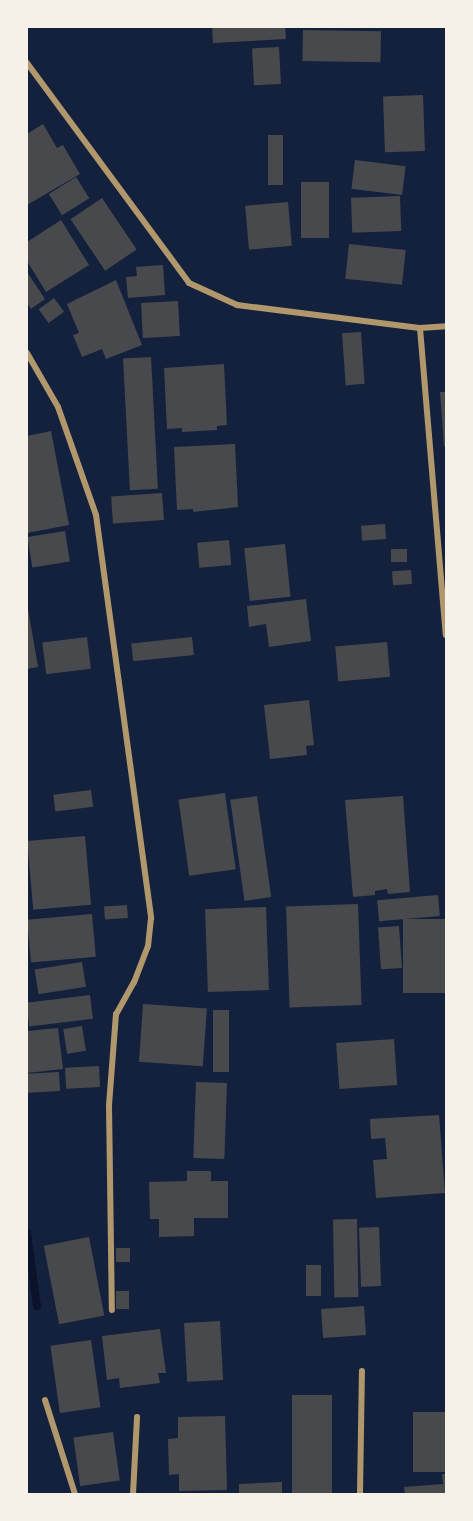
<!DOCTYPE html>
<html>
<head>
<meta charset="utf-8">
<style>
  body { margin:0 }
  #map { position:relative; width:473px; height:1521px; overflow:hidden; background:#14213d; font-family:Merriweather,serif }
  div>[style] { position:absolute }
  .stream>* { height:8px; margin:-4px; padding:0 4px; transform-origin:4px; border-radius:4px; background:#0b132b }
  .building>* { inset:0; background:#48494c; transform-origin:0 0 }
  .minor>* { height:6px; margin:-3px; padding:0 3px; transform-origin:3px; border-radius:3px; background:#b1986c }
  span { translate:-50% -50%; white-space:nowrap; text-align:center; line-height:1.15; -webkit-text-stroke:4.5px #f6f1e7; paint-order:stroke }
  .frame { position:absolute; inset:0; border:28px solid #f6f1e7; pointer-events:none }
</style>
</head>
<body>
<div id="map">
  <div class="stream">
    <div style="left:27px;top:1233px;width:74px;rotate:82.2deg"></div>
  </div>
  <div class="building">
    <div style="clip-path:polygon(212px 27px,285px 27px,286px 39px,213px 43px)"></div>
    <div style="left:303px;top:30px;width:78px;height:31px;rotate:1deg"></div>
    <div style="left:279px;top:47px;width:37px;height:27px;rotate:87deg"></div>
    <div style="left:423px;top:95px;width:56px;height:40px;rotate:88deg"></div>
    <div style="clip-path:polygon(43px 124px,57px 148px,63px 145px,80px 174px,27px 205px,27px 134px)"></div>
    <div style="left:268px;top:135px;width:15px;height:50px"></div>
    <div style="left:355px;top:160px;width:51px;height:29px;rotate:7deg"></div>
    <div style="left:76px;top:177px;width:25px;height:32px;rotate:58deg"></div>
    <div style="left:301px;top:182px;width:28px;height:56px"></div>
    <div style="left:400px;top:196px;width:35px;height:49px;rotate:88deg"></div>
    <div style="left:102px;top:198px;width:62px;height:38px;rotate:56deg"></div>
    <div style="left:288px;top:202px;width:44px;height:43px;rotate:85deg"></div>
    <div style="clip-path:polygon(61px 220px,89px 265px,46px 292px,27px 261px,27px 242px)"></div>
    <div style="left:349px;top:244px;width:57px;height:35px;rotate:6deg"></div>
    <div style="clip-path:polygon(163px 265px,165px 295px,128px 298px,126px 277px,137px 276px,136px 267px)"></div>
    <div style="clip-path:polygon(27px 272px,45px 299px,31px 309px,27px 303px)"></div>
    <div style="clip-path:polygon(116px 280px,142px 345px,106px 359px,102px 349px,82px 357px,73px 335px,79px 333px,67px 304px)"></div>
    <div style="left:54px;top:298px;width:17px;height:19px;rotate:54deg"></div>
    <div style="left:178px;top:301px;width:35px;height:37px;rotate:87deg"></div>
    <div style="left:361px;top:332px;width:52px;height:19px;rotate:86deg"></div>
    <div style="left:151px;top:357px;width:132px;height:28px;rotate:87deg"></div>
    <div style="clip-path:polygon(224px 364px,227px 425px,217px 426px,217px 430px,182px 432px,182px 428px,167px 429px,164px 368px)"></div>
    <div style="clip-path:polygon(440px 392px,446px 392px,446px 446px,444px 446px)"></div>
    <div style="clip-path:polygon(51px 431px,69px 525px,27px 533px,27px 436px)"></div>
    <div style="clip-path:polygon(235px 444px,238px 507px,193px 512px,193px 509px,177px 510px,174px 447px)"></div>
    <div style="left:162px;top:493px;width:27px;height:51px;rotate:86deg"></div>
    <div style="left:385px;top:524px;width:15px;height:24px;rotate:86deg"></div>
    <div style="left:65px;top:531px;width:31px;height:38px;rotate:81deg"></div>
    <div style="left:229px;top:540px;width:25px;height:32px;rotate:85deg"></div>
    <div style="left:285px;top:544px;width:53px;height:41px;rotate:84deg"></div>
    <div style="left:391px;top:549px;width:16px;height:13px"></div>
    <div style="left:411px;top:570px;width:14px;height:19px;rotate:86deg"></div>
    <div style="clip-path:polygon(306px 599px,311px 641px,269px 647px,266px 624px,249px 627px,247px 606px)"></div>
    <div style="clip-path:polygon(27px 603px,38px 667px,27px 669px)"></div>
    <div style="left:87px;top:637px;width:32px;height:45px;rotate:83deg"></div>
    <div style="left:192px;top:637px;width:18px;height:61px;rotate:84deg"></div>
    <div style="left:387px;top:642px;width:35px;height:52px;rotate:85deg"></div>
    <div style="clip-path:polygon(309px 700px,314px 745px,306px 746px,307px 755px,270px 759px,264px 705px)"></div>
    <div style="left:91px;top:790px;width:17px;height:38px;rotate:83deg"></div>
    <div style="left:225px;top:793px;width:77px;height:47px;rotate:82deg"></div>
    <div style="left:257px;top:796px;width:102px;height:27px;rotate:82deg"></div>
    <div style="clip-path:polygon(403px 796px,410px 892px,388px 894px,387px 889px,375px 891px,375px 895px,353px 897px,345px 800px)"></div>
    <div style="left:85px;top:836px;width:69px;height:58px;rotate:85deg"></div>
    <div style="left:438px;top:895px;width:21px;height:61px;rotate:85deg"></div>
    <div style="left:358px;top:904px;width:101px;height:72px;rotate:88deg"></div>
    <div style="left:127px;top:905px;width:13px;height:23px;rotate:86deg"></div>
    <div style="left:266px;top:907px;width:83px;height:61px;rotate:88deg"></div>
    <div style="left:92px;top:914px;width:43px;height:65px;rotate:85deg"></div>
    <div style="left:446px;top:919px;width:74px;height:43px;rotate:90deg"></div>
    <div style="left:399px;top:926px;width:42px;height:21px;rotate:86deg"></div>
    <div style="left:82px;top:962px;width:25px;height:48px;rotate:81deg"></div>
    <div style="left:90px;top:995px;width:24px;height:64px;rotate:83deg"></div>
    <div style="left:143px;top:1004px;width:64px;height:58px;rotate:4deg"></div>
    <div style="left:213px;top:1010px;width:16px;height:62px"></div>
    <div style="left:82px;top:1026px;width:25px;height:19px;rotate:81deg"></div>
    <div style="clip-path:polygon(58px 1028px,63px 1069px,27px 1073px,27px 1031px)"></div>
    <div style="left:394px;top:1039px;width:46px;height:58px;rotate:86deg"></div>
    <div style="left:99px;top:1066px;width:21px;height:34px;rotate:87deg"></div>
    <div style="left:59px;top:1072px;width:19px;height:32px;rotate:87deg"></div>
    <div style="left:196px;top:1082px;width:31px;height:76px;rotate:2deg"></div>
    <div style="clip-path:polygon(439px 1115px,445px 1193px,376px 1198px,373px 1160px,387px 1159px,385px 1138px,371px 1139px,370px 1119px)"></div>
    <div style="clip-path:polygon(187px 1171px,211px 1171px,211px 1181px,228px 1181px,228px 1218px,194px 1218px,194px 1236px,159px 1237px,159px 1219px,150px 1219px,149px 1182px,187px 1181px)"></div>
    <div style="left:357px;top:1219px;width:78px;height:24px;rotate:89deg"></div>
    <div style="left:379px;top:1227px;width:59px;height:20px;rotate:88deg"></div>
    <div style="left:89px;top:1237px;width:80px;height:46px;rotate:79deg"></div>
    <div style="left:116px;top:1248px;width:14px;height:14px"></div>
    <div style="left:306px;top:1265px;width:15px;height:31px"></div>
    <div style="left:116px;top:1291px;width:13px;height:18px"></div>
    <div style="left:364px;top:1306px;width:29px;height:43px;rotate:86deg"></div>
    <div style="left:220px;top:1321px;width:59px;height:36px;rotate:87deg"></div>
    <div style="clip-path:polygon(160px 1329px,166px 1373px,158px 1373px,160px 1383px,120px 1388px,119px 1378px,107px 1380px,102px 1336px)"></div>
    <div style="left:91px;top:1340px;width:68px;height:41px;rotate:82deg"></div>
    <div style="left:292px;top:1395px;width:40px;height:99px"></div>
    <div style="left:446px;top:1412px;width:60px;height:33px;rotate:90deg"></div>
    <div style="clip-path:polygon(225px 1416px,227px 1490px,179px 1491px,179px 1474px,169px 1475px,168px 1439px,178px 1438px,178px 1417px)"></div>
    <div style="left:113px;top:1432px;width:49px;height:40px;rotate:82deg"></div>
    <div style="clip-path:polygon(442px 1474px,446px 1474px,446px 1494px,405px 1494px,404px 1487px,443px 1484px)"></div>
    <div style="clip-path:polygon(282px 1482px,282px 1494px,239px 1494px,239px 1484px)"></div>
  </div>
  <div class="minor">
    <div style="left:27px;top:63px;width:273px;rotate:53.6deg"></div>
    <div style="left:189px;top:283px;width:53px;rotate:24.6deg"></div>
    <div style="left:237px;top:305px;width:184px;rotate:7.2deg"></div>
    <div style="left:420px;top:328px;width:26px;rotate:-4deg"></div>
    <div style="left:420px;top:328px;width:308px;rotate:85.2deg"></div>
    <div style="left:27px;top:353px;width:62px;rotate:60.1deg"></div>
    <div style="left:58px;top:407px;width:114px;rotate:70.6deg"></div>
    <div style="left:96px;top:515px;width:407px;rotate:82.2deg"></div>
    <div style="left:151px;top:918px;width:28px;rotate:96deg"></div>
    <div style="left:148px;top:946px;width:39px;rotate:111deg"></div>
    <div style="left:134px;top:982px;width:37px;rotate:119deg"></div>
    <div style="left:116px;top:1014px;width:91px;rotate:94.4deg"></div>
    <div style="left:109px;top:1105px;width:205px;rotate:89.2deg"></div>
    <div style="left:45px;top:1400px;width:99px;rotate:72.3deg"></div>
    <div style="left:133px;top:1494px;width:77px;rotate:-87deg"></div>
    <div style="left:360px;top:1494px;width:123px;rotate:-89.1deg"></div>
  </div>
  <div class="frame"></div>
</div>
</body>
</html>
